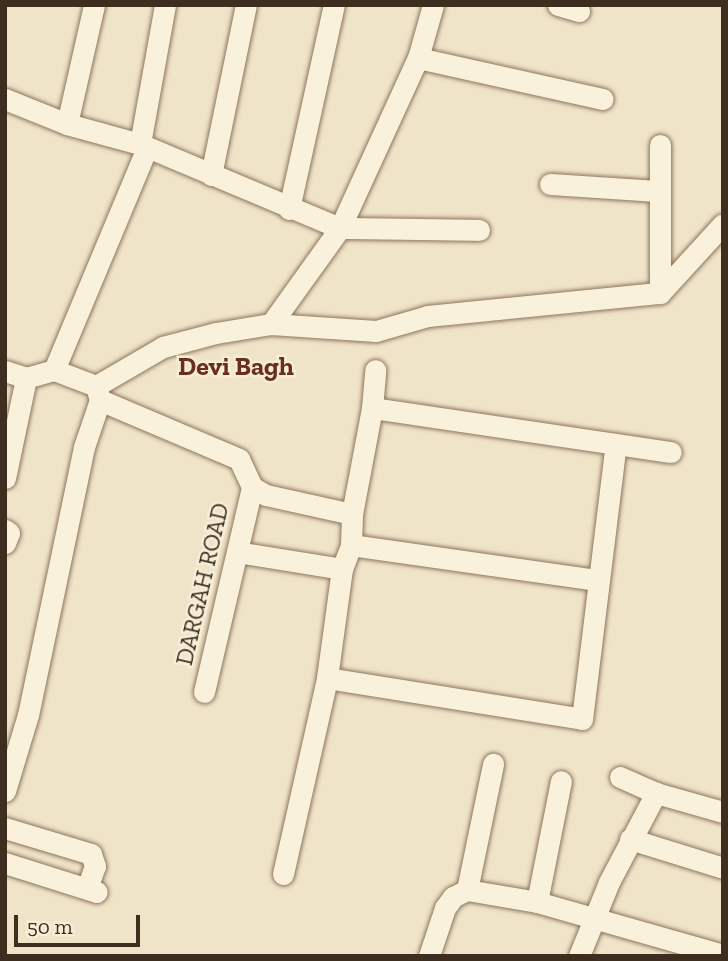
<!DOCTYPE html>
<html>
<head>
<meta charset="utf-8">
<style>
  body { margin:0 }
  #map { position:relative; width:728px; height:961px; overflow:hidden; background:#f0e4c8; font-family:"Zilla Slab",serif }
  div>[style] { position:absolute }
  .roads { filter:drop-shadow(0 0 2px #8d765c) drop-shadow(0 0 2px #8d765c) }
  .minor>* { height:21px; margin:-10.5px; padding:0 10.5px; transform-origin:10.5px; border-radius:10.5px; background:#faf1dc }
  span { translate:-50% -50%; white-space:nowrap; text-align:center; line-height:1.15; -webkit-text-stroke:5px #f7eed8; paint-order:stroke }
  .street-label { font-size:24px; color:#3d2e20 }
  .neighbourhood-label { font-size:26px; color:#6b2e1e; font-weight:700 }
  .frame { position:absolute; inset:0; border:7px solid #3d2e20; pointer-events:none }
  .scale { position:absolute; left:14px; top:915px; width:126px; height:32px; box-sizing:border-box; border:4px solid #3d2e20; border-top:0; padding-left:9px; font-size:21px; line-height:24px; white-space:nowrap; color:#3d2e20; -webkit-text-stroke:5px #f7eed8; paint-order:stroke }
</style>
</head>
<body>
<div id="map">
  <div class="roads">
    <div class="minor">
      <div style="left:558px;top:5px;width:22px;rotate:16deg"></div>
      <div style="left:418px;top:58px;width:189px;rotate:12.5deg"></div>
      <div style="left:5px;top:99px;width:67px;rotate:22deg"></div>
      <div style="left:67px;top:124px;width:76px;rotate:15.3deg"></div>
      <div style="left:140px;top:144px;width:217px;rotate:22.8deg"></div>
      <div style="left:340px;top:228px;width:139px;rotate:0.8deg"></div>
      <div style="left:67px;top:124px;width:122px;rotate:-77.2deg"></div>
      <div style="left:140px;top:144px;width:141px;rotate:-79.8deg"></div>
      <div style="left:660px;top:145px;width:148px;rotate:90deg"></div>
      <div style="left:211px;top:175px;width:174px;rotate:-78.4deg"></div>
      <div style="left:550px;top:184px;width:108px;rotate:3.7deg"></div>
      <div style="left:289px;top:209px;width:209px;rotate:-77.6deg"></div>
      <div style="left:271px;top:324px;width:118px;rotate:-54.3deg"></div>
      <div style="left:340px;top:228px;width:187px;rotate:-65.4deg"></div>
      <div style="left:418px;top:58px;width:55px;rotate:-74.2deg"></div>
      <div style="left:54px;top:370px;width:241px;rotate:-67.3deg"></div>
      <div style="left:5px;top:371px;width:22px;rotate:18deg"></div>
      <div style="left:26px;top:378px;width:29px;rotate:-16deg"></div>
      <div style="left:54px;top:370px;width:45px;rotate:20.9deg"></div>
      <div style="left:96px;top:386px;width:78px;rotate:-30.2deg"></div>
      <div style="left:163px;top:347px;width:55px;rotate:-14.8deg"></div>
      <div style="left:216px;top:333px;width:56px;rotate:-9.3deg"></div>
      <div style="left:271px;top:324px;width:105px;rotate:3.8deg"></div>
      <div style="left:376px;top:331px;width:54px;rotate:-16.1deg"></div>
      <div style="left:428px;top:316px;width:233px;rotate:-5.7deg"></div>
      <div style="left:660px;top:293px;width:93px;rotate:-47.6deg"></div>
      <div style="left:100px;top:400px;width:151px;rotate:23deg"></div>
      <div style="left:239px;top:459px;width:31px;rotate:65deg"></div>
      <div style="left:252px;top:487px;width:16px;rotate:30deg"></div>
      <div style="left:266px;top:495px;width:88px;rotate:12.5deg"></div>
      <div style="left:372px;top:408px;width:302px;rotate:8.4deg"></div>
      <div style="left:5px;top:478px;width:102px;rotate:-78.1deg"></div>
      <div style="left:5px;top:530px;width:5px;rotate:37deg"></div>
      <div style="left:9px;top:533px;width:11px;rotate:112deg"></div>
      <div style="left:351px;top:545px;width:249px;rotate:8.1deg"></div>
      <div style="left:237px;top:552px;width:106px;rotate:9.2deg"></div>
      <div style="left:327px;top:678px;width:258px;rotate:9.1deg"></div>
      <div style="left:582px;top:719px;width:277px;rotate:-83deg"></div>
      <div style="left:204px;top:692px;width:211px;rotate:-76.8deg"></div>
      <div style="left:620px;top:777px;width:39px;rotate:24deg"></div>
      <div style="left:656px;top:793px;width:70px;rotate:15.8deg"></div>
      <div style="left:5px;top:791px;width:79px;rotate:-73.2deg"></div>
      <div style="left:28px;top:715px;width:274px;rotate:-78.2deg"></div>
      <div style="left:84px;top:447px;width:50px;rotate:-71.2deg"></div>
      <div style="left:100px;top:400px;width:15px;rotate:-106deg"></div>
      <div style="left:5px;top:828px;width:90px;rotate:16.8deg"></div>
      <div style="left:91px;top:854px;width:13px;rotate:72deg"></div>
      <div style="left:95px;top:866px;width:23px;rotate:110deg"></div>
      <div style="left:630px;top:839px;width:97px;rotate:17.3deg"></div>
      <div style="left:5px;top:863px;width:96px;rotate:17.5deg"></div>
      <div style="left:283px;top:874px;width:201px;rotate:-77.3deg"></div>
      <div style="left:327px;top:678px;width:110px;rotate:-82.2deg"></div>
      <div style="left:342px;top:569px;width:26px;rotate:-69deg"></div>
      <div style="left:351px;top:545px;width:31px;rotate:-88deg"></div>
      <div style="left:352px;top:514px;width:108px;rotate:-79.3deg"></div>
      <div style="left:372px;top:408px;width:38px;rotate:-85deg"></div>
      <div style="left:467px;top:890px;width:129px;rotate:-78.3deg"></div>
      <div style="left:537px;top:902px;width:123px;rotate:-78.8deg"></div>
      <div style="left:429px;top:956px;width:51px;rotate:-71.6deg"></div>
      <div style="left:445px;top:908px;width:14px;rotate:-54deg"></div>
      <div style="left:453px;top:897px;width:16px;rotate:-27deg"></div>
      <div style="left:467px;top:890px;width:71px;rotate:9.7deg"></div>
      <div style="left:537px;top:902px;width:193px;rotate:15.9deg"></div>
      <div style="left:579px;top:956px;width:80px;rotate:-67.9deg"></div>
      <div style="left:609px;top:882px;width:101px;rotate:-62.2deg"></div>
    </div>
  </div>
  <div class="street-label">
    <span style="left:202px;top:584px;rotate:-77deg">DARGAH ROAD</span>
  </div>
  <div class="neighbourhood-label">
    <span style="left:236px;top:367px">Devi Bagh</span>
  </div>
  <div class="frame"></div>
  <div class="scale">50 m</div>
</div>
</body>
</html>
